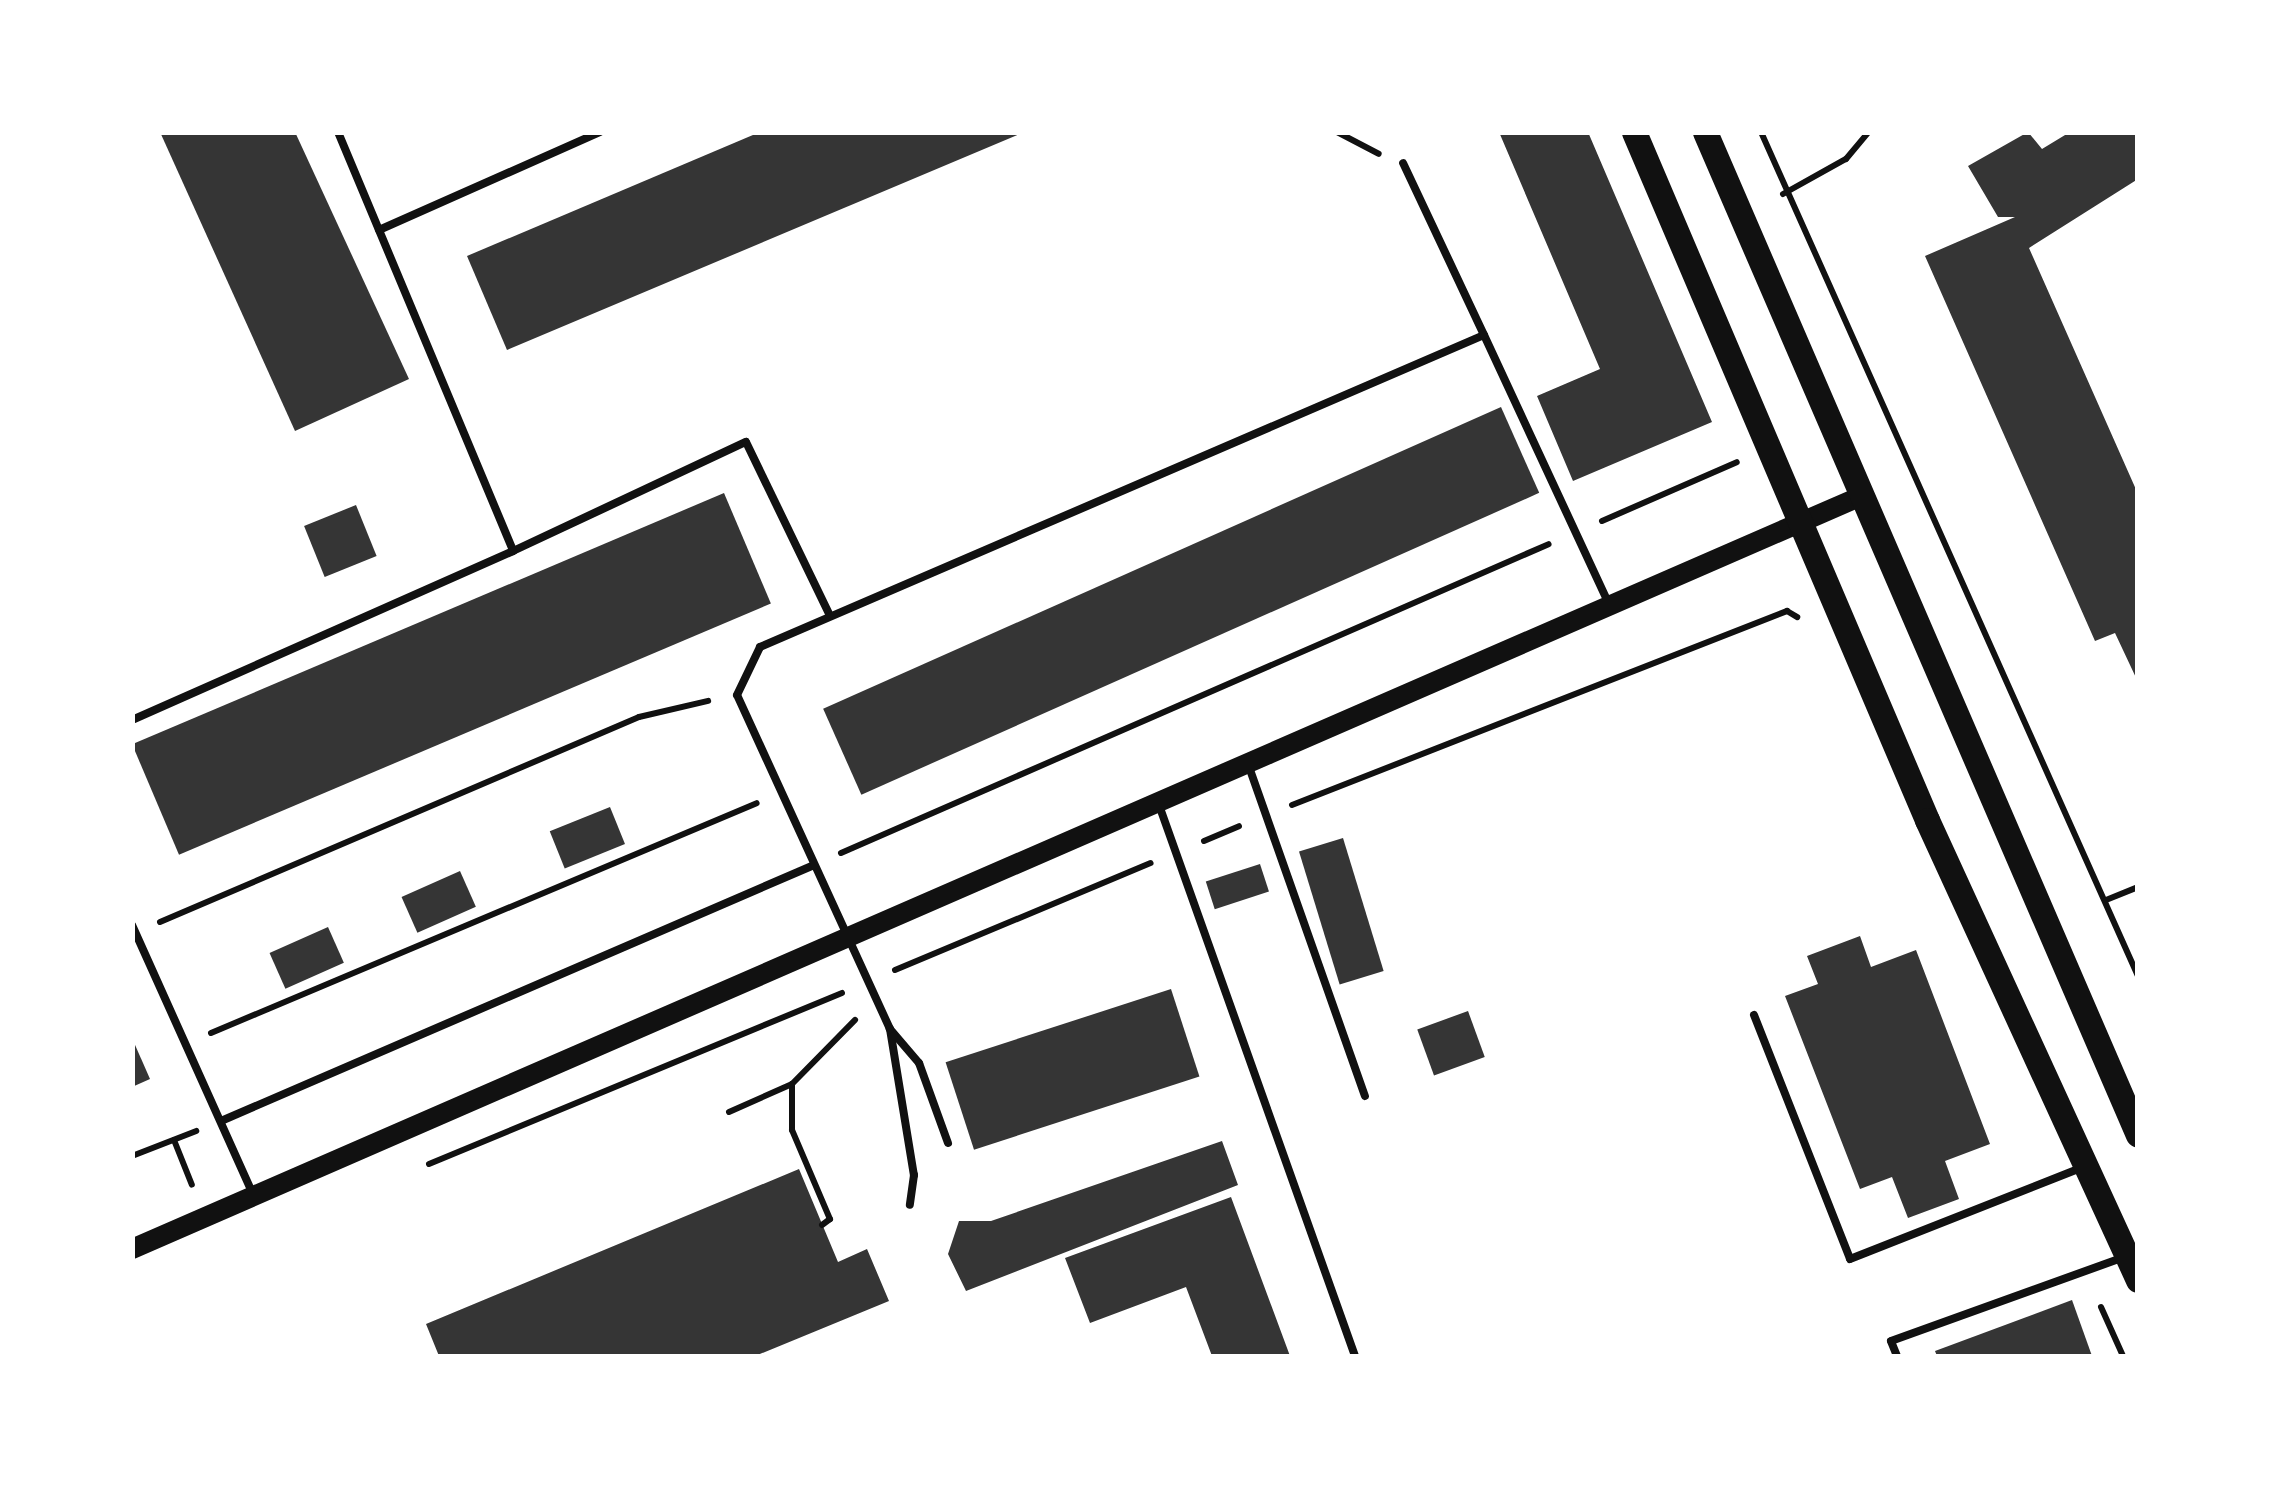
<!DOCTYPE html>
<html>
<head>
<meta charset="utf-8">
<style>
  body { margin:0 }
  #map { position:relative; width:2270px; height:1489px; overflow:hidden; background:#fff; font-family:"IBM Plex Serif",serif }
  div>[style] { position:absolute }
  .building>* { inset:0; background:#353535; transform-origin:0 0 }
  .path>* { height:6px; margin:-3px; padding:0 3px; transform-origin:3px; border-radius:3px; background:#111 }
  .service>* { height:8px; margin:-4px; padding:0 4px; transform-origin:4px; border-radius:4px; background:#111 }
  .secondary>* { height:20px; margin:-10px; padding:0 10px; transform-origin:10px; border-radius:10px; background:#111 }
  .primary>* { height:25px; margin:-12.5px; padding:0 12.5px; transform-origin:12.5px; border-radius:12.5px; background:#111 }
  span { translate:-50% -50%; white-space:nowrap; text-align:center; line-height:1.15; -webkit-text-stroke:10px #fff; paint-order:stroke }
  .frame { position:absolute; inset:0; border:135px solid #fff; pointer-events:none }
</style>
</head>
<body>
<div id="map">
  <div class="building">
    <div style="clip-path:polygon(160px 132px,295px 132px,409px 379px,295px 431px)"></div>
    <div style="clip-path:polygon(760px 132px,1022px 133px,507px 350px,467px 256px)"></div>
    <div style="clip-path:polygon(1499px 132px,1588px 132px,1712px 422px,1573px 481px,1537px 396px,1600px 369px)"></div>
    <div style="clip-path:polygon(2028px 132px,2042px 149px,2070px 132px,2138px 132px,2138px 179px,2029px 248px,2138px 494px,2138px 682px,2115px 633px,2095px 641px,1925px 256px,2015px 217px,1998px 217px,1968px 166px)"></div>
    <div style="left:1501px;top:407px;width:94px;height:742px;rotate:66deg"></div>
    <div style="left:724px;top:493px;width:120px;height:643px;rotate:67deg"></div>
    <div style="left:356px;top:505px;width:55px;height:56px;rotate:68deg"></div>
    <div style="left:610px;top:807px;width:40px;height:65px;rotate:68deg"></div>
    <div style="left:1343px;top:838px;width:139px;height:46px;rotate:73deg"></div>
    <div style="left:1260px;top:864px;width:29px;height:57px;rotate:72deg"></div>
    <div style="left:460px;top:871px;width:39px;height:64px;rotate:66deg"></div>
    <div style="left:328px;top:927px;width:39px;height:64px;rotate:66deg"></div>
    <div style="clip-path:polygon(1860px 936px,1871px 967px,1916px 950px,1990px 1144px,1945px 1161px,1959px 1199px,1908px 1218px,1892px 1177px,1860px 1189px,1785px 996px,1818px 984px,1807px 956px)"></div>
    <div style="left:1171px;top:989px;width:92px;height:237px;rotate:72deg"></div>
    <div style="left:1468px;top:1011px;width:49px;height:54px;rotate:70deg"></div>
    <div style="clip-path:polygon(132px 1038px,150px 1079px,132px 1087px)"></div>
    <div style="clip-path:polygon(1222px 1141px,1238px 1185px,966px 1291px,948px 1254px,959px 1221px,991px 1221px)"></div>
    <div style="clip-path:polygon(799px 1169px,838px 1262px,867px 1249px,889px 1301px,755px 1356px,439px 1356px,426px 1324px)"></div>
    <div style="clip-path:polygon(1231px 1197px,1290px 1356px,1212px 1356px,1186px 1287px,1090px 1323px,1065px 1258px)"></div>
    <div style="clip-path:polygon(2072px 1300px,2092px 1356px,1937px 1356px,1935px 1351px)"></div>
  </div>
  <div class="path">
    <div style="left:1337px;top:132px;width:47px;rotate:27.6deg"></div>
    <div style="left:1761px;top:132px;width:924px;rotate:65.93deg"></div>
    <div style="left:1783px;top:194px;width:72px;rotate:-29.1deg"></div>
    <div style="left:1846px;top:159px;width:35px;rotate:-50deg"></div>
    <div style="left:1602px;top:521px;width:147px;rotate:-23.6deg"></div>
    <div style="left:1292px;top:805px;width:532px;rotate:-21.4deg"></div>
    <div style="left:1787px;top:611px;width:12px;rotate:31deg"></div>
    <div style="left:1204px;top:841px;width:38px;rotate:-23deg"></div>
    <div style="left:841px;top:853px;width:772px;rotate:-23.58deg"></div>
    <div style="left:2106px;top:900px;width:35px;rotate:-22deg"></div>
    <div style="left:160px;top:922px;width:521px;rotate:-23.17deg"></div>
    <div style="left:639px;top:717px;width:71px;rotate:-13.1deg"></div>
    <div style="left:895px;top:970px;width:277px;rotate:-22.7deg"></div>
    <div style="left:211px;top:1033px;width:592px;rotate:-22.84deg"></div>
    <div style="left:792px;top:1084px;width:46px;rotate:90deg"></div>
    <div style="left:792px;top:1130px;width:97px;rotate:66.9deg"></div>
    <div style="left:830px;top:1219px;width:10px;rotate:143deg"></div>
    <div style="left:729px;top:1112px;width:69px;rotate:-24deg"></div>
    <div style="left:792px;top:1084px;width:90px;rotate:-45.5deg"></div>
    <div style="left:174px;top:1140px;width:48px;rotate:68.2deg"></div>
    <div style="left:132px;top:1156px;width:69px;rotate:-21.3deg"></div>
    <div style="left:429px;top:1164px;width:447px;rotate:-22.5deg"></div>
    <div style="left:2101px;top:1307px;width:54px;rotate:65.8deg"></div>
  </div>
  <div class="service">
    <div style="left:338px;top:132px;width:454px;rotate:67.3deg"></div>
    <div style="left:513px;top:551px;width:257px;rotate:-25.1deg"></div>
    <div style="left:746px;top:442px;width:193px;rotate:64.2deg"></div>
    <div style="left:379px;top:230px;width:242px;rotate:-23.9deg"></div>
    <div style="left:1484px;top:335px;width:294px;rotate:65.1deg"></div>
    <div style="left:132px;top:720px;width:417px;rotate:-23.9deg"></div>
    <div style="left:1248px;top:764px;width:352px;rotate:70.6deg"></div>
    <div style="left:1159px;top:805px;width:585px;rotate:70.42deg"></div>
    <div style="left:132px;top:925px;width:295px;rotate:65.8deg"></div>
    <div style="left:1754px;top:1015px;width:262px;rotate:68.5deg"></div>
    <div style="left:1850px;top:1259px;width:246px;rotate:-21.5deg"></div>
    <div style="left:890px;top:1029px;width:148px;rotate:80.7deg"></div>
    <div style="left:914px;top:1175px;width:30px;rotate:98deg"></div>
    <div style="left:221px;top:1121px;width:646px;rotate:-23.35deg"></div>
    <div style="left:948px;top:1143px;width:85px;rotate:-109.9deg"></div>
    <div style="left:919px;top:1063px;width:45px;rotate:-130.5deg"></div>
    <div style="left:890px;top:1029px;width:367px;rotate:-114.6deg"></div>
    <div style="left:737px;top:695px;width:53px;rotate:-64.4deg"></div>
    <div style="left:760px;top:647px;width:788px;rotate:-23.31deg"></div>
    <div style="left:1484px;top:335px;width:190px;rotate:-115.2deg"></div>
    <div style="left:1897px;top:1356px;width:16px;rotate:-112deg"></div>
    <div style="left:1891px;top:1341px;width:245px;rotate:-19.8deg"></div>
  </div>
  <div class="secondary">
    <div style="left:132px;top:1249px;width:1886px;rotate:-23.53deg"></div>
  </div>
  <div class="primary">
    <div style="left:1634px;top:132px;width:748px;rotate:66.93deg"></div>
    <div style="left:1927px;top:820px;width:506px;rotate:65.36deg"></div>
    <div style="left:1705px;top:132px;width:1092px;rotate:66.65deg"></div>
  </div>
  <div class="frame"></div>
</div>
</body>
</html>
